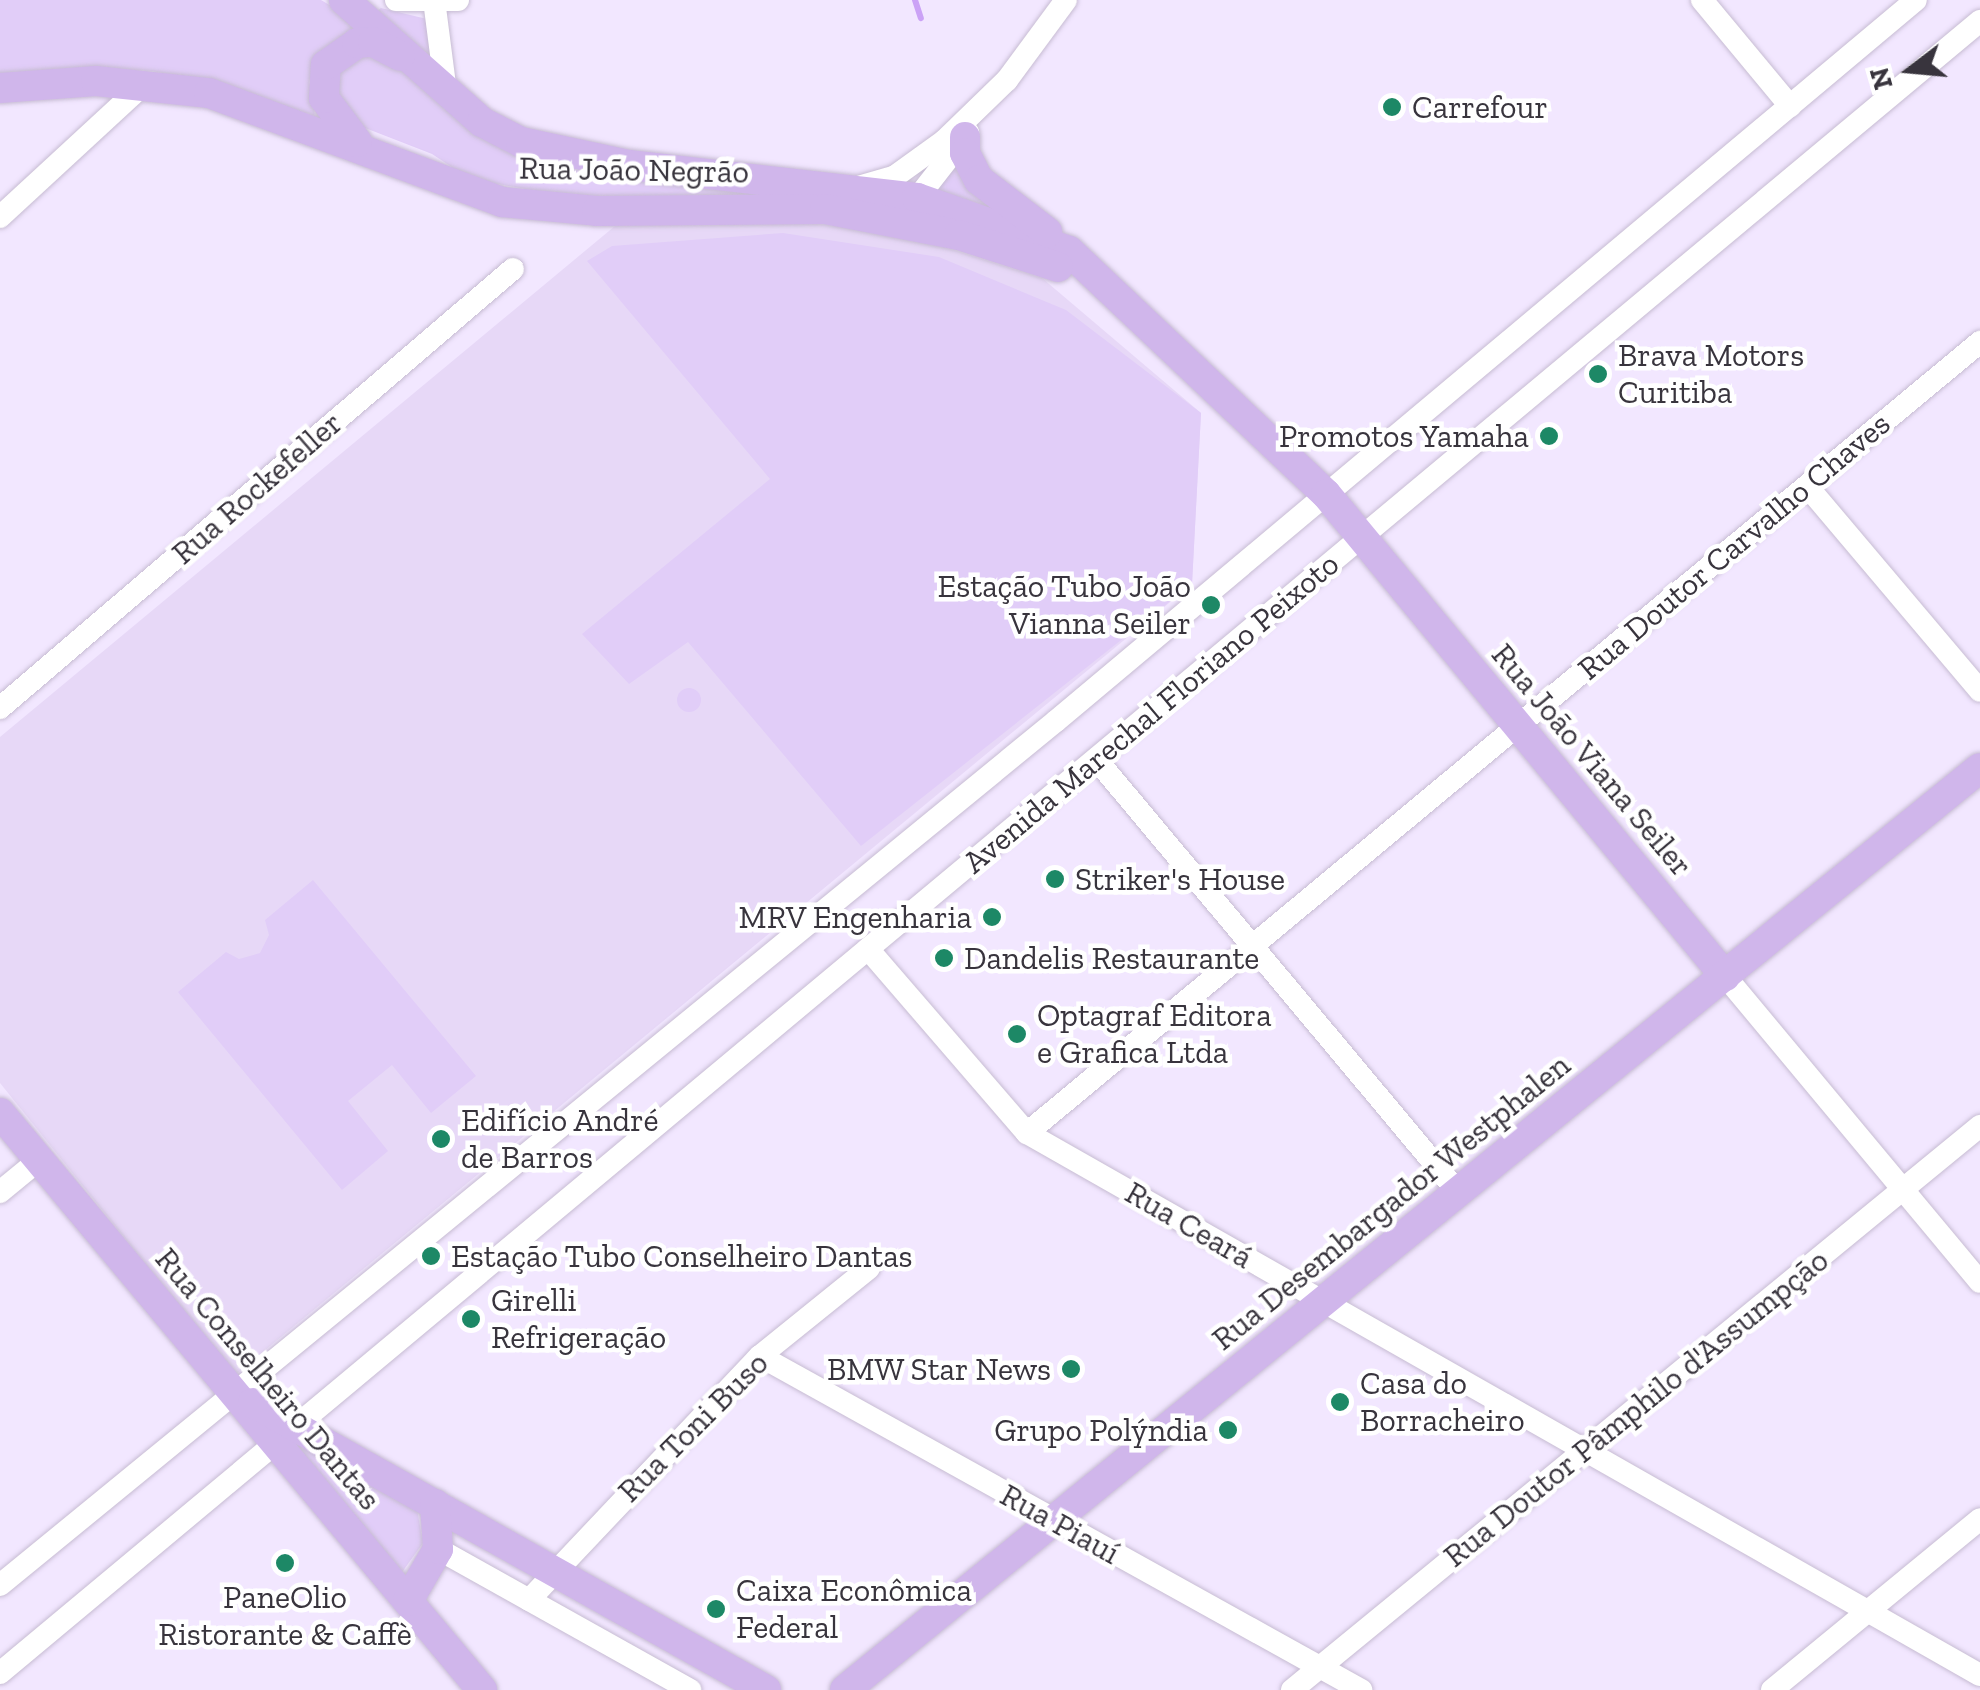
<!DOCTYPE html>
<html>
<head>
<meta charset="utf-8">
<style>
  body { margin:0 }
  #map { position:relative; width:1980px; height:1690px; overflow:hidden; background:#f2e7ff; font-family:"Zilla Slab",serif }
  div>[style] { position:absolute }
  .built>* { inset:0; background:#e7d8f7 }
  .green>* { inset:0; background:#e1cdf8 }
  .round { border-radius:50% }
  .stream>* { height:6px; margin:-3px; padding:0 3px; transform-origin:3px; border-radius:3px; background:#cba2f6 }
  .roads { filter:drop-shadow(0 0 2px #c7bcd3) drop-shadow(0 0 2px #c7bcd3) }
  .minor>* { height:22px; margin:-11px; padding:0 11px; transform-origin:11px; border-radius:11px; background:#fff }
  .major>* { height:30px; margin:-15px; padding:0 15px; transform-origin:15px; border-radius:15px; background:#d0b6eb }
  .dots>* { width:28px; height:28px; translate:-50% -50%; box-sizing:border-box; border:5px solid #fff; border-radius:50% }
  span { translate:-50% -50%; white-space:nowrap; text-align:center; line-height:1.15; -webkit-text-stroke:9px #fff; paint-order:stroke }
  .poi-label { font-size:32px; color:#38343d }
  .left { translate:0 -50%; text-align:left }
  .right { translate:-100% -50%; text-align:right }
  .street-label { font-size:32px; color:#38343d }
  .north { position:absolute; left:1860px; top:20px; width:100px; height:100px; -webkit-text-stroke:8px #fff; paint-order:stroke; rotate:254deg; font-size:28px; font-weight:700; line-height:40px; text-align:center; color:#38343d }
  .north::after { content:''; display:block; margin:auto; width:35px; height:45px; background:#38343d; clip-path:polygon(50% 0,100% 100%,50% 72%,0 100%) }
</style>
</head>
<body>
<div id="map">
  <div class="built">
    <div style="clip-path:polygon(795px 221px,903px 234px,1042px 278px,1201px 413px,1192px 584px,235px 1375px,0 1083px,0 737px,615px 226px)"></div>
  </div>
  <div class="green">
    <div style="clip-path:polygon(0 0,321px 0,358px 22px,315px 61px,309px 82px,315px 116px,207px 81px,152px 71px,97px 68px,0 78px)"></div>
    <div style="clip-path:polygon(381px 8px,427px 19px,431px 58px,377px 11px)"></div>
    <div style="clip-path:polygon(360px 52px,386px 57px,512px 154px,549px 167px,774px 194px,571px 197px,470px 179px,432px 154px,355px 124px,339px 108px,338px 71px)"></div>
    <div style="clip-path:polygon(955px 164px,1026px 222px,937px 190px)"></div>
    <div style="clip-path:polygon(783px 233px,939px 257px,1066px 310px,1201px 413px,1192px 584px,861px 846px,688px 642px,629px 684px,582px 634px,770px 479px,587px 261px,612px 246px)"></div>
    <div class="round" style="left:677px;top:688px;width:24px;height:24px"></div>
    <div style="clip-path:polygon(313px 880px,476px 1076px,431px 1113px,392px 1065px,348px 1101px,388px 1151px,342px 1190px,178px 992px,226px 952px,239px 959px,260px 953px,269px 935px,265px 920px)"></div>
    <div style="clip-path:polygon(303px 1445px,417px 1509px,423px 1543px,400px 1575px,296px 1451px)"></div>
  </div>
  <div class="stream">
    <div style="left:915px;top:0;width:19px;rotate:72deg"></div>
  </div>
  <div class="roads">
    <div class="minor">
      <div style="left:396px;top:0;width:62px"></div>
      <div style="left:434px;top:0;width:94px;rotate:82.6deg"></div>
      <div style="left:1702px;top:0;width:138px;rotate:50.3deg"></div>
      <div style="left:858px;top:187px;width:37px;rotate:-16deg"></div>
      <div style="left:894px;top:177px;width:62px;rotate:-35.8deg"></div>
      <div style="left:944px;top:141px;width:88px;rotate:-44.1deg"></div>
      <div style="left:1007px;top:80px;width:99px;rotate:-53.6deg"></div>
      <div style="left:908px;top:210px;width:98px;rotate:-52.1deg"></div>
      <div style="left:0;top:217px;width:197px;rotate:-42.7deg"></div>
      <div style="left:1807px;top:486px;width:268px;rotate:49.8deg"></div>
      <div style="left:0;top:708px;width:675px;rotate:-40.56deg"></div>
      <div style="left:1096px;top:759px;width:564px;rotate:50.1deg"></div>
      <div style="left:868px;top:949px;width:243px;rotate:49.2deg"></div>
      <div style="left:1027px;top:1133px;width:1096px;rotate:29.63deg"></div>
      <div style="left:1725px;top:976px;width:398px;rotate:50.2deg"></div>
      <div style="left:1027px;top:1133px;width:1239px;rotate:-39.69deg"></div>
      <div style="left:0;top:1192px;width:50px;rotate:-39.4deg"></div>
      <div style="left:760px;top:1356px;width:688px;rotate:29.06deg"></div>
      <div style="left:438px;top:1549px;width:289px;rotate:29.2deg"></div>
      <div style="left:0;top:1585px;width:1364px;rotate:-39.29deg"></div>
      <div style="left:1056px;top:721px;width:1122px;rotate:-39.98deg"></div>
      <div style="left:529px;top:1600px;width:336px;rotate:-46.6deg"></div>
      <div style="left:760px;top:1356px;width:140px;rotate:-38.9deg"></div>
      <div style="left:0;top:1673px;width:2579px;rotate:-39.84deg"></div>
      <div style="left:1292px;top:1690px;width:890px;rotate:-39.34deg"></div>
      <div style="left:1772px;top:1690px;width:269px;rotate:-39.4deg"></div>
    </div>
    <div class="major">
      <div style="left:344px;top:0;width:184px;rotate:41.5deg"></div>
      <div style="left:482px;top:122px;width:44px;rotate:27.1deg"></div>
      <div style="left:521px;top:142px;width:110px;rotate:12deg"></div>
      <div style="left:629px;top:165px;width:290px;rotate:6.5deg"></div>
      <div style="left:917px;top:198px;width:161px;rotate:19.2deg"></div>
      <div style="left:1069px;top:251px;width:354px;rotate:43.4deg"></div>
      <div style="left:1326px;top:494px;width:626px;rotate:50.38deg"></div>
      <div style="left:0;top:88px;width:96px;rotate:-4.2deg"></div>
      <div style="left:96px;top:81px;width:114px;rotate:6.1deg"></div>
      <div style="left:209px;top:93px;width:313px;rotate:20.4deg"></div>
      <div style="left:502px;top:202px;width:95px;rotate:5.4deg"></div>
      <div style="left:597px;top:211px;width:228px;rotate:-0.5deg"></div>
      <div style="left:825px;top:209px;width:136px;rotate:11deg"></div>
      <div style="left:959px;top:235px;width:104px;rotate:17.9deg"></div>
      <div style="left:965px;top:137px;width:16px;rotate:90deg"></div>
      <div style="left:965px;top:153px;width:30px;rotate:63deg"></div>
      <div style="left:979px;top:180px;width:86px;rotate:37.4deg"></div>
      <div style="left:357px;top:142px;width:55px;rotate:-126.9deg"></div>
      <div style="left:324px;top:98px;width:33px;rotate:-87deg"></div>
      <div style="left:326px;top:65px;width:38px;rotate:-35deg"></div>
      <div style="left:357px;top:43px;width:16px;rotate:-4deg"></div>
      <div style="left:373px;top:42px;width:30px;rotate:27deg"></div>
      <div style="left:0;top:1113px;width:752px;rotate:50.13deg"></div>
      <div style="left:253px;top:1403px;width:588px;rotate:29.23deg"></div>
      <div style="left:408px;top:1601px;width:60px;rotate:-60deg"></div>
      <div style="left:438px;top:1549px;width:45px;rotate:-93.8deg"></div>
      <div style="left:845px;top:1690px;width:1462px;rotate:-39.09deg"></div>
    </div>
  </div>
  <div class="dots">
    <div style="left:1392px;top:107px;background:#1d8866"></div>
    <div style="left:1598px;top:374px;background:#1d8866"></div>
    <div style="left:1549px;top:436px;background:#1d8866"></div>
    <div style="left:1211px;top:605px;background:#1d8866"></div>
    <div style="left:1055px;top:879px;background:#1d8866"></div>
    <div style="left:992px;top:917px;background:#1d8866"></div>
    <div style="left:944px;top:958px;background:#1d8866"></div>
    <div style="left:1017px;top:1034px;background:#1d8866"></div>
    <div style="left:441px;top:1139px;background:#1d8866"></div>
    <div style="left:431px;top:1256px;background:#1d8866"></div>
    <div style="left:471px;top:1319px;background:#1d8866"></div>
    <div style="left:1071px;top:1369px;background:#1d8866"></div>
    <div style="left:1340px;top:1402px;background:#1d8866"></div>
    <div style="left:1228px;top:1430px;background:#1d8866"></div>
    <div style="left:285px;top:1563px;background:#1d8866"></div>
    <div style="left:716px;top:1609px;background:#1d8866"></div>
  </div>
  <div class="poi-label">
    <span class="left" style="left:1412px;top:107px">Carrefour</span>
    <span class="left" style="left:1618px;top:374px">Brava Motors<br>Curitiba</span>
    <span class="right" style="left:1529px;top:436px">Promotos Yamaha</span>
    <span class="right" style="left:1191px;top:605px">Estação Tubo João<br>Vianna Seiler</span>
    <span class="left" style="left:1075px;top:879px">Striker's House</span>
    <span class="right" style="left:972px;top:917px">MRV Engenharia</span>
    <span class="left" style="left:964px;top:958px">Dandelis Restaurante</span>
    <span class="left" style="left:1037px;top:1034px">Optagraf Editora<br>e Grafica Ltda</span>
    <span class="left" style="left:461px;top:1139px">Edifício André<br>de Barros</span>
    <span class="left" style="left:451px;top:1256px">Estação Tubo Conselheiro Dantas</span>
    <span class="left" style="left:491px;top:1319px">Girelli<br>Refrigeração</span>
    <span class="right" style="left:1051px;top:1369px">BMW Star News</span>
    <span class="left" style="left:1360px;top:1402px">Casa do<br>Borracheiro</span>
    <span class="right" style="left:1208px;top:1430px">Grupo Polýndia</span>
    <span class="left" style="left:736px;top:1609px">Caixa Econômica<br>Federal</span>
    <span style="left:285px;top:1616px">PaneOlio<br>Ristorante &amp; Caffè</span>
  </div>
  <div class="street-label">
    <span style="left:634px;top:170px;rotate:1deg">Rua João Negrão</span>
    <span style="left:257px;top:488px;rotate:-41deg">Rua Rockefeller</span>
    <span style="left:1734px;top:546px;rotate:-40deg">Rua Doutor Carvalho Chaves</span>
    <span style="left:1151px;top:713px;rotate:-40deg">Avenida Marechal Floriano Peixoto</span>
    <span style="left:1592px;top:760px;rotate:50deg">Rua João Viana Seiler</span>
    <span style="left:1391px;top:1202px;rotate:-39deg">Rua Desembargador Westphalen</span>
    <span style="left:1189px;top:1225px;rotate:30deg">Rua Ceará</span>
    <span style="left:268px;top:1379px;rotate:50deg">Rua Conselheiro Dantas</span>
    <span style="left:1636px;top:1408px;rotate:-39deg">Rua Doutor Pâmphilo d'Assumpção</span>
    <span style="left:693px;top:1427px;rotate:-45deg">Rua Toni Buso</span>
    <span style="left:1060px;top:1524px;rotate:29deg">Rua Piauí</span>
  </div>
  <div class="north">N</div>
</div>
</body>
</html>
